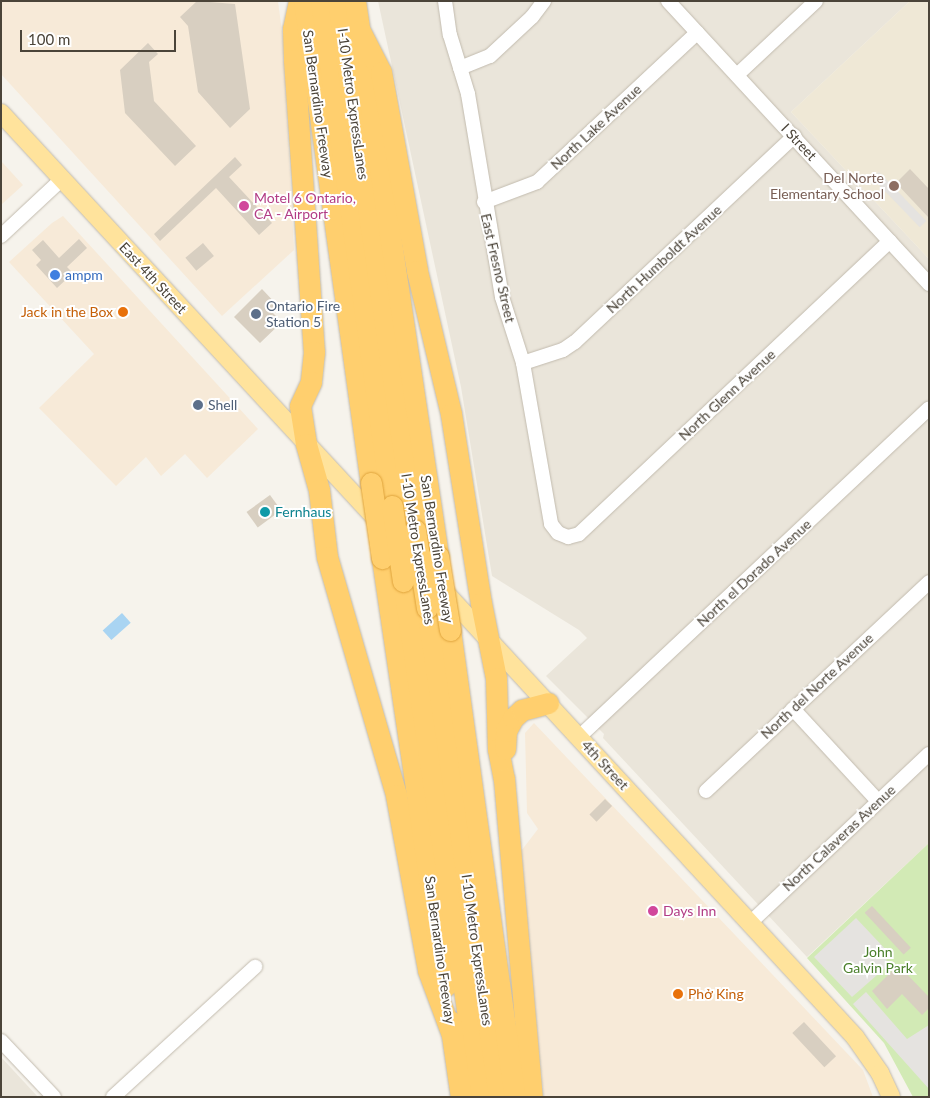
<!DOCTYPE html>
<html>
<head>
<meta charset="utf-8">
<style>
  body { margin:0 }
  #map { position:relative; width:930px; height:1098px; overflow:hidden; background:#f6f3ec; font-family:Lato,sans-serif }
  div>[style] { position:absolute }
  .residential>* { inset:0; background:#eae5da }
  .commercial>* { inset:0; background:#f7ead8 }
  .education>* { inset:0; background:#efe8d6 }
  .green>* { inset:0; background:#d2eab5 }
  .parking>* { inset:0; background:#e5e3e0; transform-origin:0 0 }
  .water>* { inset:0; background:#a9d4f2; transform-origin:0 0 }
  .building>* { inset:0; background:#d8cfc1; transform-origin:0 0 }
  .roads { filter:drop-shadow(0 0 1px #c2bbae) drop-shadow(0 0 1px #c2bbae) }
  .minor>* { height:14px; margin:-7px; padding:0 7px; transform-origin:7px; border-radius:7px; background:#fff }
  .major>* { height:18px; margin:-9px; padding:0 9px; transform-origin:9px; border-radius:9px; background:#ffe39c }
  .highway>* { height:21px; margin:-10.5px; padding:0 10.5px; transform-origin:10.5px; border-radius:10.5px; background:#ffcf6e }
  .bridges { filter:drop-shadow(0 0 1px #e0a43c) drop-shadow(0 0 1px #e0a43c) }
  .highway-bridge>* { height:21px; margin:-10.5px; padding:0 10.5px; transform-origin:10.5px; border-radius:10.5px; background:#ffcf6e }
  .dots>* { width:14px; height:14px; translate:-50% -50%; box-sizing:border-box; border:2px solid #fff; border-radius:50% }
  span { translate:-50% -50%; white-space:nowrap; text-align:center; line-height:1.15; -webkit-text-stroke:4px #fff; paint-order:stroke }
  .street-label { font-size:14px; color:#4b4439 }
  .education-label { font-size:14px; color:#785e54 }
  .right { translate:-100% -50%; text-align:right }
  .hotel-label { font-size:14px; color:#b23c85 }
  .left { translate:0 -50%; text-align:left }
  .shop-label { font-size:14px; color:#366cbe }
  .service-label { font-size:14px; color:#4e5e75 }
  .food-label { font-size:14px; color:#c56008 }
  .culture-label { font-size:14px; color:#0d838f }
  .park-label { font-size:14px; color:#4a7f2a }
  .frame { position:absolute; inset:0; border:2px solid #4b4439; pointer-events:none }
  .scale { position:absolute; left:20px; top:30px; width:156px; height:22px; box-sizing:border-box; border:2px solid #4b4439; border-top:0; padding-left:6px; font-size:15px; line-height:18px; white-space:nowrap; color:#4b4439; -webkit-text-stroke:4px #fff; paint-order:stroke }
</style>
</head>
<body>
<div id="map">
  <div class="residential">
    <div style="clip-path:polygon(378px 1px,910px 1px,791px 112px,929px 259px,929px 843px,807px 957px,603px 738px,604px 734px,546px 676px,587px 638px,579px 630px,492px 576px,461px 387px)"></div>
    <div style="clip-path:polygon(1px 1057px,38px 1097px,1px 1097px)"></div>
  </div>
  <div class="commercial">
    <div style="clip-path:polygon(1px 1px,278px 1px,283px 40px,294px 250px,222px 316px,1px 74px)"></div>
    <div style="clip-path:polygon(1px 161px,23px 185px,1px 205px)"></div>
    <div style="clip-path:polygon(63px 216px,258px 429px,207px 478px,185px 454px,161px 476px,146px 457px,116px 486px,39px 408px,94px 354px,9px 262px,52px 223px)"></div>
    <div style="clip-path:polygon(534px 723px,863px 1070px,873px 1097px,544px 1097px,518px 855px,538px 829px,527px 813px,525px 733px)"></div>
  </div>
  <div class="education">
    <div style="clip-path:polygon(910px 1px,929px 1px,929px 259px,791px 112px)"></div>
  </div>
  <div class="green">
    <div style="clip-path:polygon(929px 843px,929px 1097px,913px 1097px,884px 1043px,807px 958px)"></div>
  </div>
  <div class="parking">
    <div style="left:879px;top:172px;width:68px;height:9px;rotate:46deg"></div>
    <div style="clip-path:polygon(856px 918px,888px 952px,885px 968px,852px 997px,814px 957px)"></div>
    <div style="clip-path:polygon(866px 992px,907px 1039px,929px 1025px,929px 1089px,853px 1004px)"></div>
  </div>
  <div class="water">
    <div style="left:122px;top:613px;width:13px;height:26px;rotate:48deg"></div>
  </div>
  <div class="building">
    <div style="clip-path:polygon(197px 1px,235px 4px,250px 109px,230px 128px,198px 92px,188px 26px,180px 17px)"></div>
    <div style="clip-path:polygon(148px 43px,158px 54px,149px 62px,154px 101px,196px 146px,175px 166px,125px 113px,120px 70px)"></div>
    <div style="clip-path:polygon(235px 157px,242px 165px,229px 177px,272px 223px,259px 235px,216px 188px,160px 241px,154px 234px)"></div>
    <div style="clip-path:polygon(910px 169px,929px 189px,929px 218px,896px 183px)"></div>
    <div style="clip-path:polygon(79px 239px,87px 248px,67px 267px,73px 273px,57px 288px,36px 265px,41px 260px,32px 250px,43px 240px,59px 258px)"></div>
    <div style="left:203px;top:243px;width:17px;height:23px;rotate:50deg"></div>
    <div style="clip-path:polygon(262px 289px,278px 306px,272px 312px,282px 322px,260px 343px,234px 317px)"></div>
    <div style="left:270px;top:495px;width:19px;height:29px;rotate:54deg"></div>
    <div style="left:605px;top:799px;width:10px;height:22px;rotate:45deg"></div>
    <div style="left:872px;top:906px;width:57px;height:10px;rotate:47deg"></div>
    <div style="clip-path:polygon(898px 965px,929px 997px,929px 1008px,922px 1015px,902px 994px,887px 1009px,872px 991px)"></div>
    <div style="left:804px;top:1022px;width:47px;height:16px;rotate:47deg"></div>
  </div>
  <div class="roads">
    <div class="minor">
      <div style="left:445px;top:1px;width:34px;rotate:82deg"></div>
      <div style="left:450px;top:35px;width:62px;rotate:73deg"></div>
      <div style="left:468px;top:94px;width:206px;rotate:80.5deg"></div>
      <div style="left:502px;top:297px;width:69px;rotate:72.3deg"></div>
      <div style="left:523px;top:363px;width:163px;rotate:80.1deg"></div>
      <div style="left:551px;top:524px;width:11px;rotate:52deg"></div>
      <div style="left:558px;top:533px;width:11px;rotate:22deg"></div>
      <div style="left:568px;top:537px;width:11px;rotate:-15deg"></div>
      <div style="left:579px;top:534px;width:427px;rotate:-43.3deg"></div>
      <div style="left:668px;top:1px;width:385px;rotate:47.3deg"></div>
      <div style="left:460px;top:68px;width:32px;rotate:-22deg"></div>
      <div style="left:490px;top:56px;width:57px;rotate:-42.9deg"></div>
      <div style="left:532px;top:17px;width:20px;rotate:-53deg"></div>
      <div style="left:737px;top:75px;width:108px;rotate:-43.1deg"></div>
      <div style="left:484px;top:202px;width:57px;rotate:-20.7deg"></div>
      <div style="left:537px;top:182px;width:219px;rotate:-43deg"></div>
      <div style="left:1px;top:236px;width:83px;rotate:-43.1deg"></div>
      <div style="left:523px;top:363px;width:42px;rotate:-18deg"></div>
      <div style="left:563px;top:350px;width:14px;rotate:-34deg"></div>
      <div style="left:575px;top:342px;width:301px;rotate:-43.2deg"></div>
      <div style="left:793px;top:709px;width:125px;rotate:47.3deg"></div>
      <div style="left:579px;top:737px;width:480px;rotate:-43.2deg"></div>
      <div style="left:706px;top:791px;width:306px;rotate:-43.1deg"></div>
      <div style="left:750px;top:923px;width:246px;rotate:-43.4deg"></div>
      <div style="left:1px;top:1041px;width:77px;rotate:46.6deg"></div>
      <div style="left:113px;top:1097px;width:193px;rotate:-42.5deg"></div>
    </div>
    <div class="major">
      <div style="left:1px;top:113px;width:558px;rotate:47.25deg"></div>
      <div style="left:440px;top:587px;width:612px;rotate:47.32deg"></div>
      <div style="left:855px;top:1037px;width:44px;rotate:55.2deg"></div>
      <div style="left:880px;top:1073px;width:26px;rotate:65deg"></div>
    </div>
    <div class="highway">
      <div style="left:299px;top:1px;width:29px;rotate:102deg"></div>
      <div style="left:293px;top:29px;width:31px;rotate:88deg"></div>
      <div style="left:294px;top:60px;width:293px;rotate:86.1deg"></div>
      <div style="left:314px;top:352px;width:30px;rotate:96deg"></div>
      <div style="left:311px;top:382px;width:26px;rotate:115deg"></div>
      <div style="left:300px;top:406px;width:38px;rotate:81deg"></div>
      <div style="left:306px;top:444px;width:48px;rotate:74.2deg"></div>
      <div style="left:319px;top:490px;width:67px;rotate:83.2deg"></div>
      <div style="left:327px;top:557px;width:248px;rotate:73.8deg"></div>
      <div style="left:396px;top:795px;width:178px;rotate:79.6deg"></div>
      <div style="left:428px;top:970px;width:69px;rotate:69.7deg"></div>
      <div style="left:304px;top:1px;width:487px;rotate:82.1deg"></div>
      <div style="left:321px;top:1px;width:510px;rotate:82deg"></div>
      <div style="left:338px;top:1px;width:535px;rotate:81.72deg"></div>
      <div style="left:355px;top:1px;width:561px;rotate:81.49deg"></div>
      <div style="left:360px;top:31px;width:46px;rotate:62.9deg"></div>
      <div style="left:381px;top:72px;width:202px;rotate:79.7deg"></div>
      <div style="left:417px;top:271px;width:147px;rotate:76.6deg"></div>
      <div style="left:451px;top:414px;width:191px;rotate:81deg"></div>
      <div style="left:481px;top:603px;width:76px;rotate:78.7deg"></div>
      <div style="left:496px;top:678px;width:71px;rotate:88.4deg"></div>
      <div style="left:498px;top:749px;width:31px;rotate:79deg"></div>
      <div style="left:504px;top:779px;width:319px;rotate:85deg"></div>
      <div style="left:382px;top:558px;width:433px;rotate:81.6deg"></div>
      <div style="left:403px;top:581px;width:522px;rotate:81.51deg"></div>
      <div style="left:427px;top:608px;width:494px;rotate:81.6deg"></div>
      <div style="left:450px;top:630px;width:472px;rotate:82.1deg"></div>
      <div style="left:505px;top:749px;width:18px;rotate:-87deg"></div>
      <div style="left:506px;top:731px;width:15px;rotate:-62deg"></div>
      <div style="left:513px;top:718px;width:12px;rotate:-42deg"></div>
      <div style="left:522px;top:710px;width:27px;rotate:-15deg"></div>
      <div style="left:450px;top:1021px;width:77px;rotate:81.8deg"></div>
    </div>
  </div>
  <div class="bridges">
    <div class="highway-bridge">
      <div style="left:371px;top:483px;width:76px;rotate:81.7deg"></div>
      <div style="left:392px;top:506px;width:76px;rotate:81.7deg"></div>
      <div style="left:415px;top:530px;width:79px;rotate:81.3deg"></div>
      <div style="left:438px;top:556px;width:75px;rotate:80.8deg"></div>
    </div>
  </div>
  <div class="dots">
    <div style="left:894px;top:186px;background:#8d6e63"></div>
    <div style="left:244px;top:206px;background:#d1479c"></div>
    <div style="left:55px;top:275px;background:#3f7fe0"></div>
    <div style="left:123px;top:312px;background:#e8710a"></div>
    <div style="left:256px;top:314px;background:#5c6f8a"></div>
    <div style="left:198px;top:405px;background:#5c6f8a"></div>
    <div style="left:265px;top:512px;background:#0f9aa8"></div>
    <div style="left:653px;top:911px;background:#d1479c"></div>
    <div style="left:678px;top:994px;background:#e8710a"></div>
  </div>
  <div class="street-label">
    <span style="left:318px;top:104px;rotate:82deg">San Bernardino Freeway</span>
    <span style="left:353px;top:104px;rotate:82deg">I-10 Metro ExpressLanes</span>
    <span style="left:596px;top:127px;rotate:-43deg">North Lake Avenue</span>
    <span style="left:799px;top:142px;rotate:47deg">I Street</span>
    <span style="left:664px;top:259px;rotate:-43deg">North Humboldt Avenue</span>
    <span style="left:498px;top:268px;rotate:77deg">East Fresno Street</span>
    <span style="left:153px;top:278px;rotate:47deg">East 4th Street</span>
    <span style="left:727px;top:395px;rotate:-43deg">North Glenn Avenue</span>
    <span style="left:418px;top:549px;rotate:81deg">I-10 Metro ExpressLanes</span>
    <span style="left:437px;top:549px;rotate:81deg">San Bernardino Freeway</span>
    <span style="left:754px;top:573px;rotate:-43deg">North el Dorado Avenue</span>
    <span style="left:817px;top:686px;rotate:-43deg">North del Norte Avenue</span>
    <span style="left:605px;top:765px;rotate:47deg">4th Street</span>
    <span style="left:839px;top:838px;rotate:-43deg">North Calaveras Avenue</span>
    <span style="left:440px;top:950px;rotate:82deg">San Bernardino Freeway</span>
    <span style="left:477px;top:950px;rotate:82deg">I-10 Metro ExpressLanes</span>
  </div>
  <div class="education-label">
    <span class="right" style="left:884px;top:186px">Del Norte<br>Elementary School</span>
  </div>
  <div class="hotel-label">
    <span class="left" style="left:254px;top:206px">Motel 6 Ontario,<br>CA - Airport</span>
    <span class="left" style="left:663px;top:911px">Days Inn</span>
  </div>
  <div class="shop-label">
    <span class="left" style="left:65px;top:275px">ampm</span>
  </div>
  <div class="service-label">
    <span class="left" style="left:266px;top:314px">Ontario Fire<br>Station 5</span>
    <span class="left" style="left:208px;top:405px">Shell</span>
  </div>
  <div class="food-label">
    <span class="right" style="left:113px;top:312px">Jack in the Box</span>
    <span class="left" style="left:688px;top:994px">Phở King</span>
  </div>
  <div class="culture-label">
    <span class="left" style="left:275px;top:512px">Fernhaus</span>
  </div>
  <div class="park-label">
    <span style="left:878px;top:960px">John<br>Galvin Park</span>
  </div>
  <div class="frame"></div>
  <div class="scale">100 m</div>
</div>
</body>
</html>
